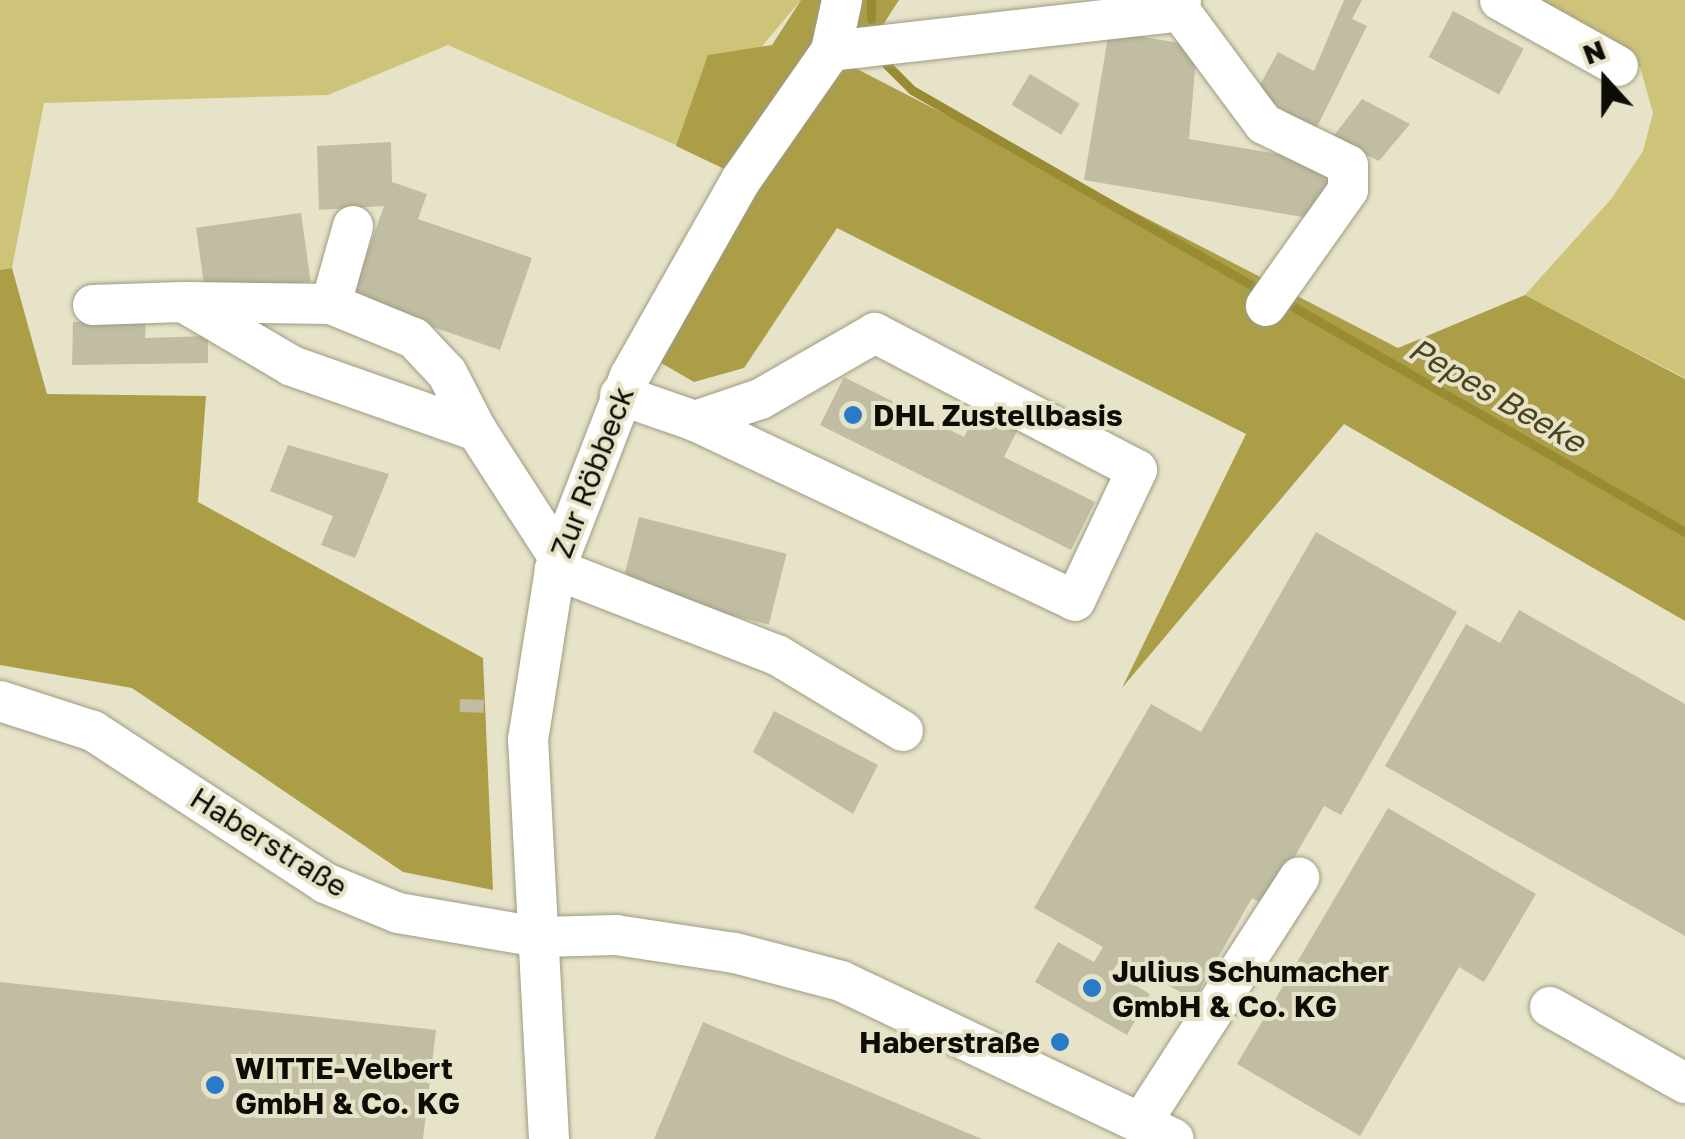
<!DOCTYPE html>
<html>
<head>
<meta charset="utf-8">
<style>
  body { margin:0 }
  #map { position:relative; width:1685px; height:1139px; overflow:hidden; background:#e6e3c8; font-family:"Golos Text",sans-serif }
  div>[style] { position:absolute }
  .green>* { inset:0; background:#cec479 }
  .forest>* { inset:0; background:#ab9e46 }
  .stream>* { height:9px; margin:-4.5px; padding:0 4.5px; transform-origin:4.5px; border-radius:4.5px; background:#988b31 }
  .building>* { inset:0; background:#c0bda3; transform-origin:0 0 }
  .roads { filter:drop-shadow(0 0 2px #9f9b83) drop-shadow(0 0 2px #9f9b83) }
  .minor>* { height:40px; margin:-20px; padding:0 20px; transform-origin:20px; border-radius:20px; background:#fff }
  .dots>* { width:28px; height:28px; translate:-50% -50%; box-sizing:border-box; border:5px solid #e6e3c8; border-radius:50% }
  span { translate:-50% -50%; white-space:nowrap; text-align:center; line-height:1.15; -webkit-text-stroke:8px #e6e3c8; paint-order:stroke }
  .poi-label { font-size:30px; color:#0e0d05; font-weight:700 }
  .left { translate:0 -50%; text-align:left }
  .right { translate:-100% -50%; text-align:right }
  .street-label { font-size:30px; color:#0e0d05 }
  .water-label { font-size:32px; color:#4b451f; font-style:italic }
  .north { position:absolute; left:1555px; top:30px; width:100px; height:100px; -webkit-text-stroke:8px #e6e3c8; paint-order:stroke; rotate:339deg; font-size:28px; font-weight:700; line-height:40px; text-align:center; color:#0e0d05 }
  .north::after { content:''; display:block; margin:auto; width:35px; height:45px; background:#0e0d05; clip-path:polygon(50% 0,100% 100%,50% 72%,0 100%) }
</style>
</head>
<body>
<div id="map">
  <div class="green">
    <div style="clip-path:polygon(0 0,801px 0,678px 146px,448px 45px,328px 95px,44px 103px,12px 268px,0 270px)"></div>
    <div style="clip-path:polygon(1528px 0,1685px 0,1685px 378px,1525px 295px,1612px 198px,1643px 151px,1653px 113px,1640px 67px)"></div>
  </div>
  <div class="forest">
    <div style="clip-path:polygon(801px 0,899px 0,855px 68px,1398px 348px,1525px 295px,1685px 379px,1685px 621px,1344px 424px,1122px 688px,1246px 434px,837px 228px,744px 368px,694px 382px,656px 360px,758px 185px,676px 146px,708px 55px,772px 45px)"></div>
    <div style="clip-path:polygon(12px 268px,47px 394px,206px 396px,198px 502px,483px 658px,493px 890px,403px 872px,132px 688px,0 665px,0 270px)"></div>
  </div>
  <div class="stream">
    <div style="left:871px;top:0;width:19px;rotate:90deg"></div>
    <div style="left:886px;top:64px;width:37px;rotate:45deg"></div>
    <div style="left:912px;top:90px;width:403px;rotate:29.9deg"></div>
    <div style="left:1285px;top:302px;width:461px;rotate:29.9deg"></div>
  </div>
  <div class="building">
    <div style="clip-path:polygon(1344px 0,1362px 0,1352px 19px,1367px 26px,1315px 131px,1256px 92px,1278px 52px,1314px 71px)"></div>
    <div style="left:1453px;top:11px;width:80px;height:52px;rotate:28deg"></div>
    <div style="clip-path:polygon(1109px 31px,1197px 46px,1189px 139px,1331px 163px,1321px 220px,1084px 180px)"></div>
    <div style="left:1030px;top:74px;width:58px;height:36px;rotate:31deg"></div>
    <div style="clip-path:polygon(1362px 99px,1410px 124px,1379px 161px,1332px 138px)"></div>
    <div style="clip-path:polygon(391px 142px,392px 182px,427px 194px,418px 219px,532px 258px,500px 350px,351px 299px,384px 206px,319px 210px,317px 146px)"></div>
    <div style="left:301px;top:213px;width:69px;height:106px;rotate:82deg"></div>
    <div style="clip-path:polygon(146px 321px,145px 338px,208px 336px,208px 363px,72px 365px,73px 322px)"></div>
    <div style="clip-path:polygon(844px 377px,964px 437px,984px 398px,1024px 417px,1004px 457px,1095px 502px,1071px 550px,820px 425px)"></div>
    <div style="clip-path:polygon(288px 445px,389px 474px,355px 558px,321px 545px,333px 516px,270px 491px)"></div>
    <div style="left:639px;top:517px;width:152px;height:73px;rotate:14deg"></div>
    <div style="clip-path:polygon(1316px 532px,1457px 612px,1341px 815px,1324px 806px,1266px 906px,1252px 898px,1194px 1000px,1121px 958px,1112px 972px,1150px 994px,1127px 1035px,1035px 982px,1058px 942px,1094px 962px,1103px 947px,1034px 908px,1151px 704px,1201px 732px)"></div>
    <div style="clip-path:polygon(1519px 610px,1685px 704px,1685px 936px,1385px 766px,1466px 624px,1500px 643px)"></div>
    <div style="left:460px;top:699px;width:24px;height:13px;rotate:2deg"></div>
    <div style="clip-path:polygon(774px 711px,878px 765px,853px 814px,753px 752px)"></div>
    <div style="clip-path:polygon(1388px 808px,1536px 894px,1484px 982px,1459px 967px,1360px 1136px,1237px 1064px)"></div>
    <div style="clip-path:polygon(0 982px,436px 1030px,423px 1139px,0 1139px)"></div>
    <div style="clip-path:polygon(703px 1022px,982px 1139px,654px 1139px)"></div>
  </div>
  <div class="roads">
    <div class="minor">
      <div style="left:1500px;top:0;width:135px;rotate:29.2deg"></div>
      <div style="left:1180px;top:11px;width:141px;rotate:53.4deg"></div>
      <div style="left:1264px;top:124px;width:93px;rotate:26deg"></div>
      <div style="left:1348px;top:165px;width:25px;rotate:90deg"></div>
      <div style="left:1348px;top:190px;width:142px;rotate:125.3deg"></div>
      <div style="left:831px;top:51px;width:351px;rotate:-6.5deg"></div>
      <div style="left:1180px;top:11px;width:11px;rotate:-85deg"></div>
      <div style="left:353px;top:226px;width:81px;rotate:105.8deg"></div>
      <div style="left:331px;top:304px;width:90px;rotate:22.3deg"></div>
      <div style="left:414px;top:338px;width:48px;rotate:46.7deg"></div>
      <div style="left:447px;top:373px;width:65px;rotate:62.7deg"></div>
      <div style="left:187px;top:302px;width:144px;rotate:0.8deg"></div>
      <div style="left:93px;top:305px;width:90px;rotate:-1.9deg"></div>
      <div style="left:183px;top:302px;width:126px;rotate:30.4deg"></div>
      <div style="left:292px;top:366px;width:196px;rotate:19.4deg"></div>
      <div style="left:477px;top:431px;width:149px;rotate:57.1deg"></div>
      <div style="left:620px;top:395px;width:79px;rotate:19.1deg"></div>
      <div style="left:695px;top:421px;width:420px;rotate:25.3deg"></div>
      <div style="left:1075px;top:601px;width:145px;rotate:-64.7deg"></div>
      <div style="left:1137px;top:470px;width:296px;rotate:-152.4deg"></div>
      <div style="left:875px;top:333px;width:133px;rotate:150.1deg"></div>
      <div style="left:760px;top:399px;width:69px;rotate:161.3deg"></div>
      <div style="left:555px;top:569px;width:238px;rotate:21.2deg"></div>
      <div style="left:777px;top:655px;width:147px;rotate:31.1deg"></div>
      <div style="left:0;top:701px;width:98px;rotate:17.9deg"></div>
      <div style="left:93px;top:731px;width:277px;rotate:33.2deg"></div>
      <div style="left:325px;top:883px;width:79px;rotate:22.3deg"></div>
      <div style="left:398px;top:913px;width:143px;rotate:9.7deg"></div>
      <div style="left:539px;top:937px;width:77px;rotate:-1.5deg"></div>
      <div style="left:616px;top:935px;width:120px;rotate:8.6deg"></div>
      <div style="left:735px;top:953px;width:110px;rotate:14.8deg"></div>
      <div style="left:841px;top:981px;width:368px;rotate:25.4deg"></div>
      <div style="left:1550px;top:1007px;width:155px;rotate:29.4deg"></div>
      <div style="left:1141px;top:1123px;width:292px;rotate:-57.2deg"></div>
      <div style="left:549px;top:1139px;width:400px;rotate:-93deg"></div>
      <div style="left:528px;top:740px;width:173px;rotate:-81deg"></div>
      <div style="left:555px;top:569px;width:207px;rotate:-68.8deg"></div>
      <div style="left:630px;top:376px;width:225px;rotate:-60.5deg"></div>
      <div style="left:741px;top:180px;width:157px;rotate:-55.1deg"></div>
      <div style="left:831px;top:51px;width:52px;rotate:-77.8deg"></div>
    </div>
  </div>
  <div class="dots">
    <div style="left:853px;top:415px;background:#297bca"></div>
    <div style="left:1092px;top:988px;background:#297bca"></div>
    <div style="left:1060px;top:1042px;background:#297bca"></div>
    <div style="left:215px;top:1085px;background:#297bca"></div>
  </div>
  <div class="poi-label">
    <span class="left" style="left:873px;top:415px">DHL Zustellbasis</span>
    <span class="left" style="left:1112px;top:988px">Julius Schumacher<br>GmbH &amp; Co. KG</span>
    <span class="right" style="left:1040px;top:1042px">Haberstraße</span>
    <span class="left" style="left:235px;top:1085px">WITTE-Velbert<br>GmbH &amp; Co. KG</span>
  </div>
  <div class="street-label">
    <span style="left:592px;top:472px;rotate:-69deg">Zur Röbbeck</span>
    <span style="left:269px;top:842px;rotate:32deg">Haberstraße</span>
  </div>
  <div class="water-label">
    <span style="left:1497px;top:395px;rotate:30deg">Pepes Beeke</span>
  </div>
  <div class="north">N</div>
</div>
</body>
</html>
